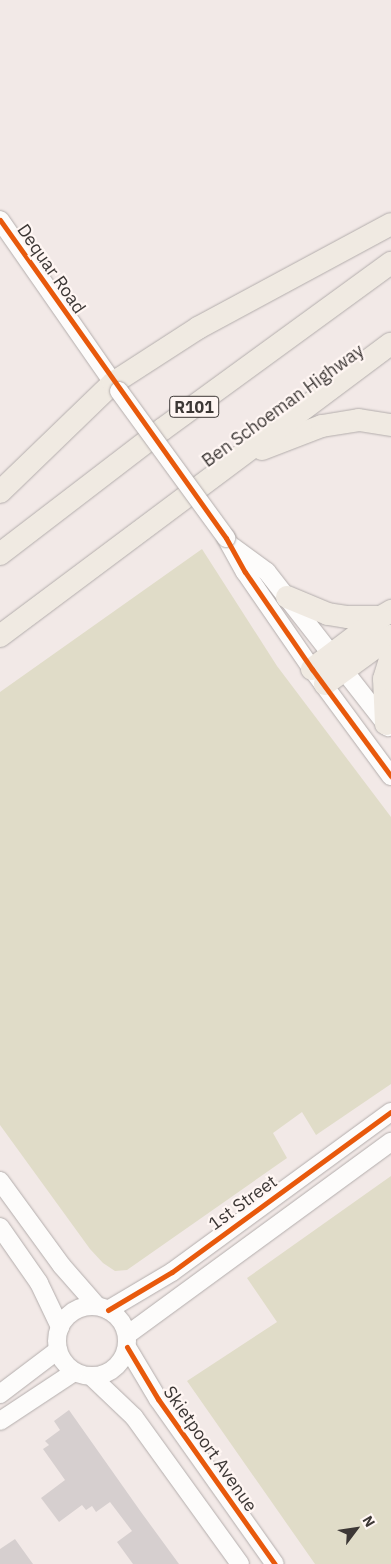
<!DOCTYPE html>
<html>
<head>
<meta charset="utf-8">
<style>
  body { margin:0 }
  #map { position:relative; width:391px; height:1564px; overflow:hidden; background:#f2e9e7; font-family:"IBM Plex Sans",sans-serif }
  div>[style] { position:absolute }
  .green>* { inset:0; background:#e0dcc8 }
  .building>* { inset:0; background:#d6cfcf }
  .roads { filter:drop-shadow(0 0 1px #b3adac) drop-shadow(0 0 1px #b3adac) }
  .minor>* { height:18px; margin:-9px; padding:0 9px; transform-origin:9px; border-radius:9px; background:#fdfcfb }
  .minor>.ring { margin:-9px; padding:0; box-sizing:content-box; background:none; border:18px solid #fdfcfb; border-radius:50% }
  .major>* { height:22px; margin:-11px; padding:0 11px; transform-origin:11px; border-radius:11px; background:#f0eae2 }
  .bridges { filter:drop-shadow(0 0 1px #b3adac) drop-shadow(0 0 1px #b3adac) }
  .minor-bridge>* { height:18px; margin:-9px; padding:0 9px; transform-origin:9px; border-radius:9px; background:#fdfcfb }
  .cycleway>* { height:5px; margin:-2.5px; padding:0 2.5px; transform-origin:2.5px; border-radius:2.5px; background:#e8590c }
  span { translate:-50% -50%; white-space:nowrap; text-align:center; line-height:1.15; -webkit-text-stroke:4.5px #fff6f3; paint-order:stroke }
  .shield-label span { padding:1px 4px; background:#fff6f3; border:1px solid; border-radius:4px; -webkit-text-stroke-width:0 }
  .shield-label { font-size:16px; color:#3c3735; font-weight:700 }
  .street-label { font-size:18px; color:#3c3735 }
  .north { position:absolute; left:331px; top:1504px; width:50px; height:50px; -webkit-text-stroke:4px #fff6f3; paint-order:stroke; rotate:59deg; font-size:14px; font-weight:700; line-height:20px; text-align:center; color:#3c3735 }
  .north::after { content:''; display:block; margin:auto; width:18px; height:22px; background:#3c3735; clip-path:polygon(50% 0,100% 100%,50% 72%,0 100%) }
</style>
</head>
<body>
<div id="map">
  <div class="green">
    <div style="clip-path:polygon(202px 549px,277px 666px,391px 817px,391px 1084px,316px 1135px,302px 1112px,273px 1133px,287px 1158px,127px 1270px,115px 1271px,103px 1263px,90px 1249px,0 1125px,0 692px)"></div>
    <div style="clip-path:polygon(391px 1176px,391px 1564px,315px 1564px,187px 1381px,277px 1322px,247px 1278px)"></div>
  </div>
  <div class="building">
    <div style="clip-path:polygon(69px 1410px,141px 1512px,179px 1564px,133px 1564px,117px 1542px,132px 1531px,110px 1502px,96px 1512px,92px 1506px,86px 1510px,82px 1505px,59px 1522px,41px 1498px,65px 1480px,43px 1449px,49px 1445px,45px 1441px,60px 1430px,54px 1421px)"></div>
    <div style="clip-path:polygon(15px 1539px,20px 1546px,33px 1564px,0 1564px,0 1549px)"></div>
  </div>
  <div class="roads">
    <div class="minor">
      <div style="left:0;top:220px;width:208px;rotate:55.2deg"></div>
      <div style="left:226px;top:538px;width:39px;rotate:61deg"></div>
      <div style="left:245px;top:572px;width:118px;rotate:55.4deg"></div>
      <div style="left:312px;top:669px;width:133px;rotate:53.6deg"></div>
      <div style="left:233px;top:547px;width:42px;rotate:36.3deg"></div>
      <div style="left:267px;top:572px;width:197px;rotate:52deg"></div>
      <div style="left:0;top:1181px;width:105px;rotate:53.9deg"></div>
      <div style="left:62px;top:1266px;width:53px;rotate:48.8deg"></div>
      <div style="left:0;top:1227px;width:68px;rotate:55.1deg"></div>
      <div style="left:39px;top:1283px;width:49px;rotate:64.5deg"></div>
      <div class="ring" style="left:57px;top:1306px;width:52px;height:52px"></div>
      <div style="left:108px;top:1310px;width:74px;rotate:-30.7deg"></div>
      <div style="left:172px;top:1272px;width:271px;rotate:-36.2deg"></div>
      <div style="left:127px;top:1335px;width:327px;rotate:-36.2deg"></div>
      <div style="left:127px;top:1347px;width:61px;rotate:59.2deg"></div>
      <div style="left:158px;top:1399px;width:202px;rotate:54.7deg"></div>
      <div style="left:92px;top:1377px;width:58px;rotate:43.6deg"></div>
      <div style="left:134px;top:1417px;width:181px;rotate:54.2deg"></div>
      <div style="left:0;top:1394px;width:73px;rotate:-37.2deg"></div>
      <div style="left:0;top:1421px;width:89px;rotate:-33.5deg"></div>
    </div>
    <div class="major">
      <div style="left:262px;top:449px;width:64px;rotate:-21deg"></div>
      <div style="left:322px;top:426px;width:37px;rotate:-9deg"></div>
      <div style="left:359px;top:420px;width:32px;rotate:9deg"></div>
      <div style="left:0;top:492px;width:157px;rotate:-44deg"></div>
      <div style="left:113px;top:383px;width:101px;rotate:-32.9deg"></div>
      <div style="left:198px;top:328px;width:219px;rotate:-28.3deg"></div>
      <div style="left:0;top:554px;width:205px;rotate:-37.5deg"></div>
      <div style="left:163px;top:429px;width:282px;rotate:-36.1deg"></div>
      <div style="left:287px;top:597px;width:44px;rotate:22.5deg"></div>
      <div style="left:328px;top:614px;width:20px;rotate:9deg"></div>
      <div style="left:348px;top:617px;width:33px"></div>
      <div style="left:381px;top:617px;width:12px;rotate:-31deg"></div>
      <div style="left:0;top:636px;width:488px;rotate:-36.8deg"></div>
      <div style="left:312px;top:669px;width:86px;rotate:-37deg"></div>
      <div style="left:325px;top:684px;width:82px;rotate:-36deg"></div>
      <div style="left:386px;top:724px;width:45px;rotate:-92.5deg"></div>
      <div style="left:384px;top:679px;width:24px;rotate:-73deg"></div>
    </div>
  </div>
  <div class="bridges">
    <div class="minor-bridge">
      <div style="left:119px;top:391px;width:182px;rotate:53.9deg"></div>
    </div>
  </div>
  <div class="cycleway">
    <div style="left:0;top:220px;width:390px;rotate:54.6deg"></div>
    <div style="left:226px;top:538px;width:39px;rotate:61deg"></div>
    <div style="left:245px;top:572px;width:118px;rotate:55.4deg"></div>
    <div style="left:312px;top:669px;width:133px;rotate:53.6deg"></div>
    <div style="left:108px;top:1310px;width:74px;rotate:-30.7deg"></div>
    <div style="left:172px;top:1272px;width:271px;rotate:-36.2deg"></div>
    <div style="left:127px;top:1347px;width:61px;rotate:59.2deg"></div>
    <div style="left:158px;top:1399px;width:202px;rotate:54.7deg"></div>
  </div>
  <div class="shield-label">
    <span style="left:194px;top:407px">R101</span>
  </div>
  <div class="street-label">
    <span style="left:51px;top:269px;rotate:55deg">Dequar Road</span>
    <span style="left:283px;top:406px;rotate:-36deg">Ben Schoeman Highway</span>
    <span style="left:243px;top:1203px;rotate:-36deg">1st Street</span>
    <span style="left:210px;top:1449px;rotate:55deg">Skietpoort Avenue</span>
  </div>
  <div class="north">N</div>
</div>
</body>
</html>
